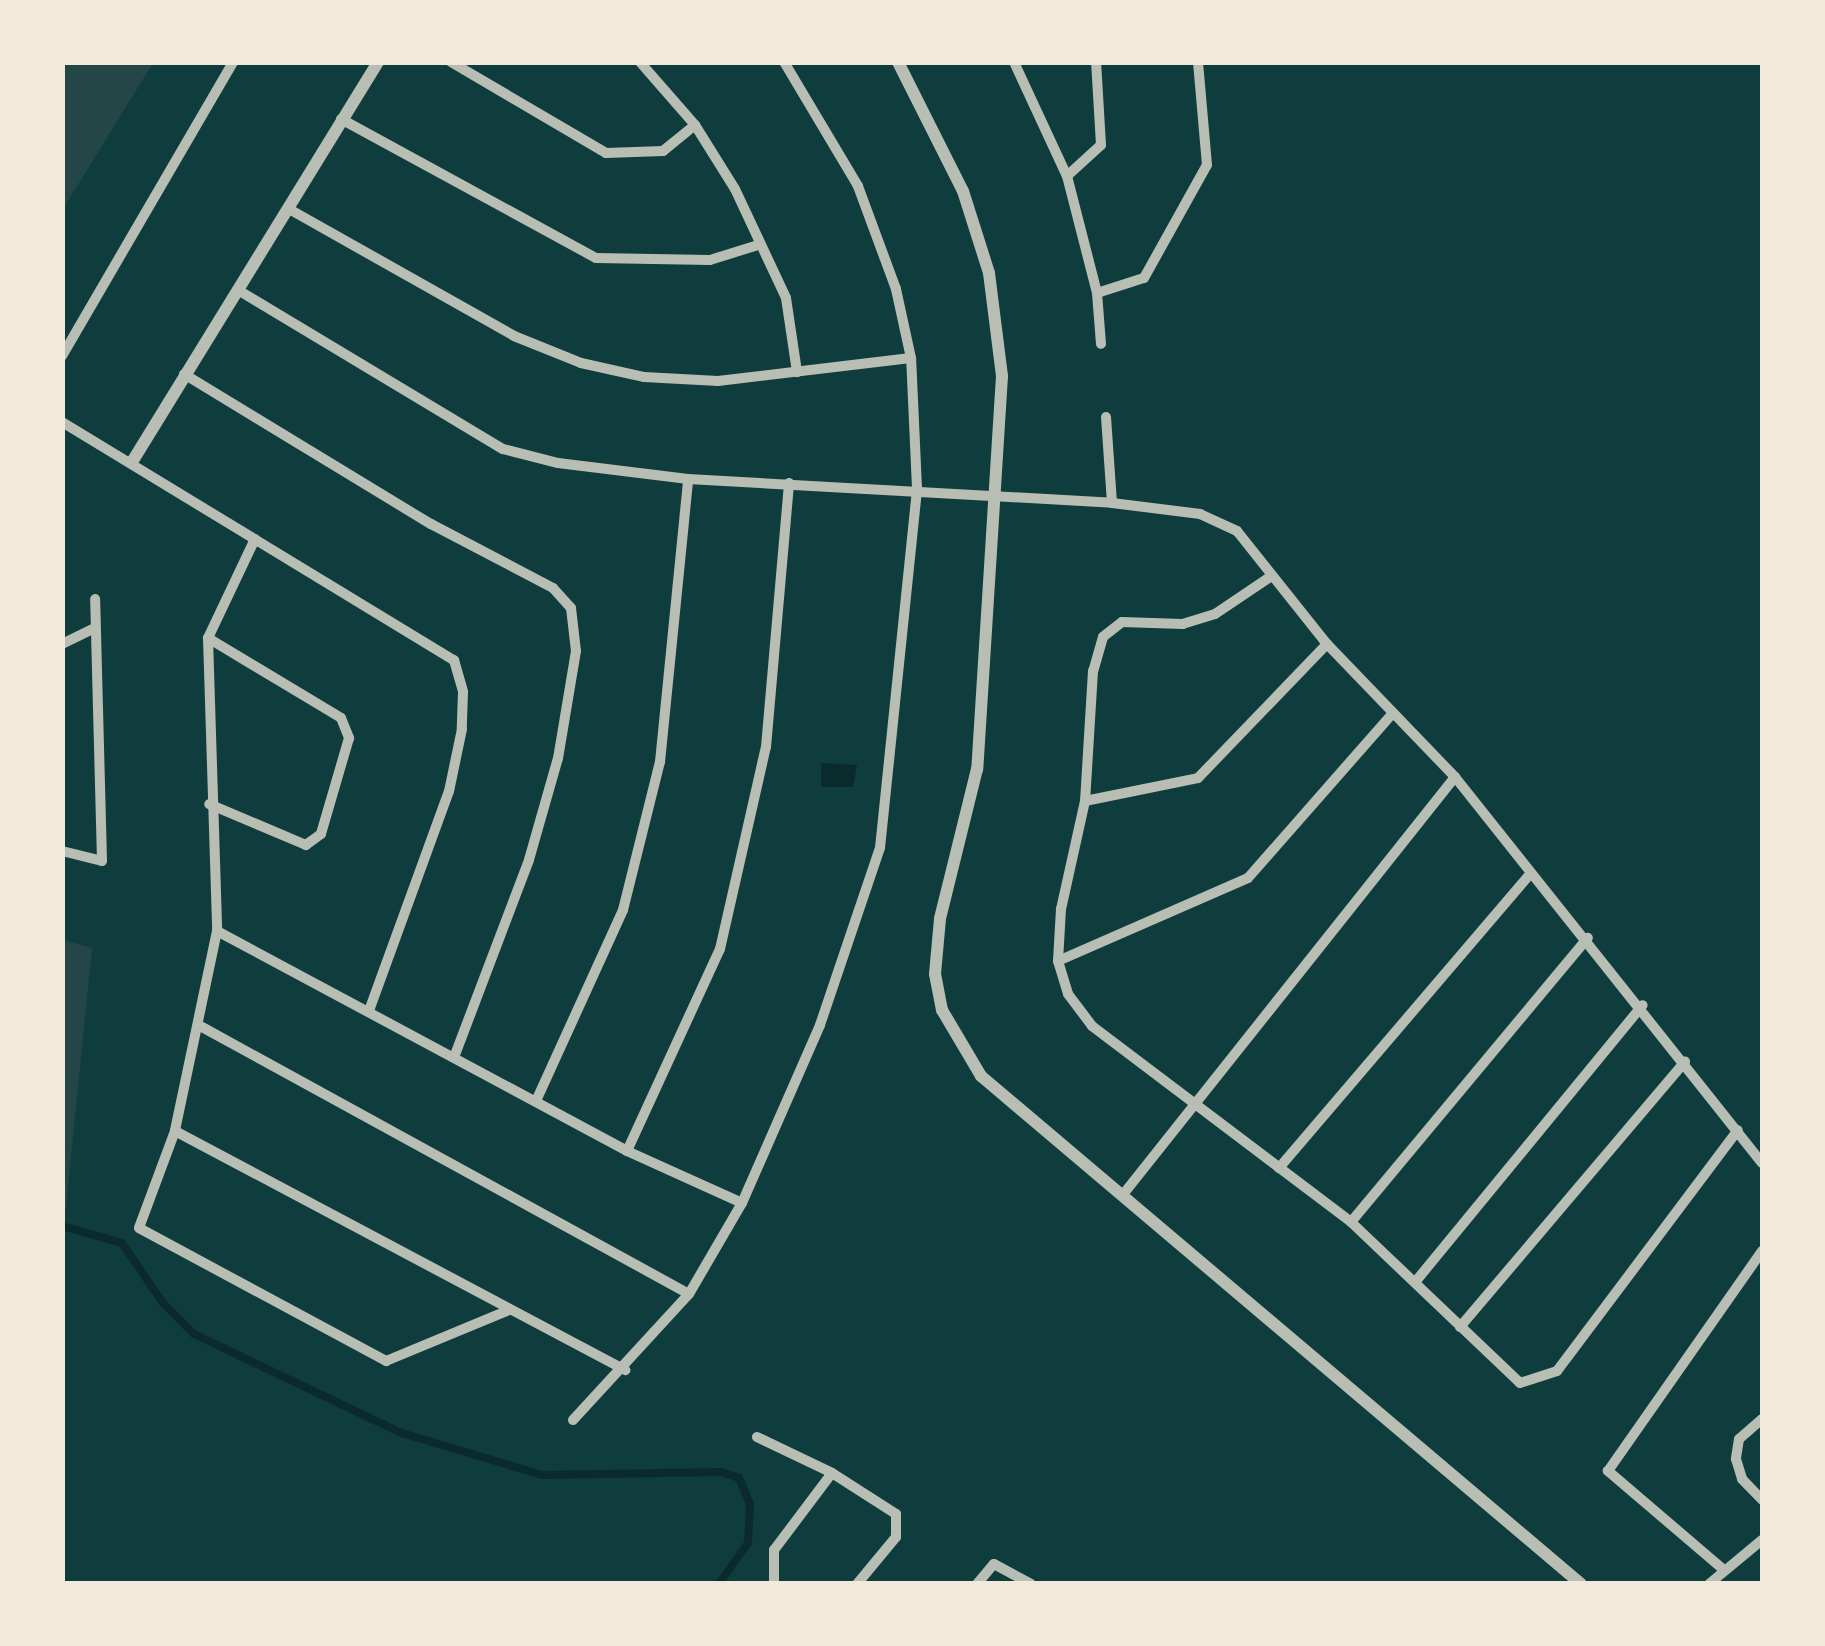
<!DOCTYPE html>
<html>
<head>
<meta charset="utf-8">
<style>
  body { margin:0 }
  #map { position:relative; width:1825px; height:1646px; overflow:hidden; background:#0f3d3e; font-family:"DejaVu Sans",sans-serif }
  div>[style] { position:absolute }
  .green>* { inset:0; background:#244646 }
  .water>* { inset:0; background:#0a2a2b }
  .stream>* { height:8px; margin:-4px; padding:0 4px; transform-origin:4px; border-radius:4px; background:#0a2a2b }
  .minor>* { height:10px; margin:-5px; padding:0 5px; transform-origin:5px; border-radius:5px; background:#b8beb3 }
  .tertiary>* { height:12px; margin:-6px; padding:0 6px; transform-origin:6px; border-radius:6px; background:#b8beb3 }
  span { translate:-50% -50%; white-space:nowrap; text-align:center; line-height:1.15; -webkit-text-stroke:8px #f1e9da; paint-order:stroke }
  .frame { position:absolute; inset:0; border:65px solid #f1e9da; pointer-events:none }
</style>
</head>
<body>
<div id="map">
  <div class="green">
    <div style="clip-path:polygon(63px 62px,153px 63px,63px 209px,62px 63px)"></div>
    <div style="clip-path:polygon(63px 940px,92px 948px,63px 1236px,62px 940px)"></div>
  </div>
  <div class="water">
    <div style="clip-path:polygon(821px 763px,857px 765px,853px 787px,821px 787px)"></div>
  </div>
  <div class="stream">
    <div style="left:62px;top:1226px;width:62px;rotate:15.8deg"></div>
    <div style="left:122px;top:1243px;width:73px;rotate:55.7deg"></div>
    <div style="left:163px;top:1303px;width:44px;rotate:45deg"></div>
    <div style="left:194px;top:1334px;width:230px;rotate:25.5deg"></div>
    <div style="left:402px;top:1433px;width:146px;rotate:16.7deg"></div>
    <div style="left:542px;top:1475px;width:179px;rotate:-1deg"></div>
    <div style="left:721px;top:1472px;width:19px;rotate:18deg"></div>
    <div style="left:739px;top:1478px;width:28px;rotate:67deg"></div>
    <div style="left:750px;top:1504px;width:39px;rotate:93deg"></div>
    <div style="left:748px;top:1543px;width:50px;rotate:125.3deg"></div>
  </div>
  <div class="minor">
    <div style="left:451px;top:62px;width:180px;rotate:30.4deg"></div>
    <div style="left:606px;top:153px;width:57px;rotate:-2deg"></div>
    <div style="left:663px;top:151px;width:41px;rotate:-39.1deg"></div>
    <div style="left:640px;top:62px;width:84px;rotate:48.9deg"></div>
    <div style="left:695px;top:125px;width:75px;rotate:58deg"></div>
    <div style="left:735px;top:189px;width:120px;rotate:64.9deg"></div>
    <div style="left:786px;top:298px;width:75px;rotate:81.5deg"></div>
    <div style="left:1014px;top:62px;width:126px;rotate:65.1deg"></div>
    <div style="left:1067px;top:176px;width:121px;rotate:75.6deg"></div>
    <div style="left:1097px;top:293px;width:51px;rotate:85.5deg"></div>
    <div style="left:341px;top:119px;width:290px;rotate:28.6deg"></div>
    <div style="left:596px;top:258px;width:114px;rotate:1deg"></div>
    <div style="left:710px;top:260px;width:53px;rotate:-17.4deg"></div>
    <div style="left:1067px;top:176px;width:46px;rotate:-42.4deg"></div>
    <div style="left:1101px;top:145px;width:83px;rotate:-93.4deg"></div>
    <div style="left:289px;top:209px;width:258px;rotate:29.4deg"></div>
    <div style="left:514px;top:336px;width:72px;rotate:21.9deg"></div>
    <div style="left:581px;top:363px;width:65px;rotate:12.5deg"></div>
    <div style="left:644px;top:377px;width:74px;rotate:3.1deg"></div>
    <div style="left:718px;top:381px;width:194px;rotate:-6.8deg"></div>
    <div style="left:238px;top:290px;width:309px;rotate:31deg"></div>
    <div style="left:503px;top:449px;width:57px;rotate:14.3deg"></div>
    <div style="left:558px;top:463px;width:131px;rotate:7deg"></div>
    <div style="left:688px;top:479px;width:425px;rotate:3.2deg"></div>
    <div style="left:1112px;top:503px;width:89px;rotate:7.1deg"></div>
    <div style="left:1200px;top:514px;width:41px;rotate:24.7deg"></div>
    <div style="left:1237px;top:531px;width:144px;rotate:51.5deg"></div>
    <div style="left:1327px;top:644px;width:185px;rotate:46.1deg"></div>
    <div style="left:1455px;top:777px;width:493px;rotate:51.5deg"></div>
    <div style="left:1097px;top:293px;width:49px;rotate:-17.7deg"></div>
    <div style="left:1144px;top:278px;width:129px;rotate:-60.9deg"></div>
    <div style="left:1207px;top:165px;width:103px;rotate:-95deg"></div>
    <div style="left:62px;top:356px;width:340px;rotate:-59.8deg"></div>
    <div style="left:184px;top:374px;width:289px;rotate:31.3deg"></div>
    <div style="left:431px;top:524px;width:138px;rotate:27.7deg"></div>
    <div style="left:553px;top:588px;width:27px;rotate:48deg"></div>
    <div style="left:571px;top:608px;width:43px;rotate:83.4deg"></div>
    <div style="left:576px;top:651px;width:109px;rotate:99.5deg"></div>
    <div style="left:558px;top:758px;width:106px;rotate:105.9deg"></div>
    <div style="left:529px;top:860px;width:211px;rotate:110.8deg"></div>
    <div style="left:1106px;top:417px;width:86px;rotate:86deg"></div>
    <div style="left:62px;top:422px;width:459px;rotate:31.3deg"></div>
    <div style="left:454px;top:660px;width:33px;rotate:74deg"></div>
    <div style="left:463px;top:692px;width:37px;rotate:92deg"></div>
    <div style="left:462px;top:729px;width:63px;rotate:101.8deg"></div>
    <div style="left:449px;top:791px;width:234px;rotate:110deg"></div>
    <div style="left:255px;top:539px;width:110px;rotate:115.4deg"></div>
    <div style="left:208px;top:638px;width:293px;rotate:88.2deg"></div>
    <div style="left:217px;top:931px;width:204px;rotate:101.9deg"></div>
    <div style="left:175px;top:1131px;width:103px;rotate:110.4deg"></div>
    <div style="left:139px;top:1228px;width:281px;rotate:28.3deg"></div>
    <div style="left:386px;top:1361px;width:131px;rotate:-22.5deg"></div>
    <div style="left:1270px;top:577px;width:66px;rotate:146.1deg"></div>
    <div style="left:1215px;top:614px;width:34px;rotate:163deg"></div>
    <div style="left:1183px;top:624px;width:61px;rotate:-178.1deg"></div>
    <div style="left:1122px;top:622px;width:24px;rotate:142deg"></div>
    <div style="left:1103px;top:637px;width:35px;rotate:106deg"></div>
    <div style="left:1093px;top:671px;width:130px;rotate:93.5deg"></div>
    <div style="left:1085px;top:801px;width:111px;rotate:102.5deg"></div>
    <div style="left:1061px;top:909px;width:52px;rotate:93.3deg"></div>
    <div style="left:1058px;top:961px;width:34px;rotate:73deg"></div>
    <div style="left:1068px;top:994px;width:40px;rotate:53deg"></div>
    <div style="left:1092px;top:1026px;width:325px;rotate:37.1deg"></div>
    <div style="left:1351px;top:1222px;width:233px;rotate:43.6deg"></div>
    <div style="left:1520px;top:1383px;width:39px;rotate:-18deg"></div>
    <div style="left:1557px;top:1371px;width:301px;rotate:-53.1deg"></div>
    <div style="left:208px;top:638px;width:155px;rotate:31deg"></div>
    <div style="left:341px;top:718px;width:22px;rotate:68deg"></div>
    <div style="left:349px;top:738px;width:100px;rotate:106.3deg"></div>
    <div style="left:321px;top:834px;width:19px;rotate:144deg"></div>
    <div style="left:306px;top:845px;width:105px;rotate:-157.1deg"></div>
    <div style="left:62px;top:644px;width:37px;rotate:-26deg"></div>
    <div style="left:1085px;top:801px;width:115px;rotate:-11.5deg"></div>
    <div style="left:1198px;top:778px;width:186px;rotate:-46.1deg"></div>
    <div style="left:62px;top:851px;width:41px;rotate:14deg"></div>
    <div style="left:102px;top:861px;width:262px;rotate:-91.5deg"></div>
    <div style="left:217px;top:931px;width:465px;rotate:28.2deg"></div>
    <div style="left:627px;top:1151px;width:126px;rotate:24.3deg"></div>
    <div style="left:1058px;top:961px;width:207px;rotate:-23.6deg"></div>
    <div style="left:1248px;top:878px;width:218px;rotate:-48.7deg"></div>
    <div style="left:202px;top:1027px;width:555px;rotate:28.73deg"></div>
    <div style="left:536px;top:1101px;width:210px;rotate:-65.5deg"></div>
    <div style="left:623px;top:910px;width:153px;rotate:-76deg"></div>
    <div style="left:660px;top:762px;width:284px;rotate:-84.3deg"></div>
    <div style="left:175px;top:1131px;width:510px;rotate:27.97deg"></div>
    <div style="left:627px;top:1151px;width:222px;rotate:-65.3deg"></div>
    <div style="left:720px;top:949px;width:207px;rotate:-77.2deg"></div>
    <div style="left:766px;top:747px;width:265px;rotate:-85deg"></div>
    <div style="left:1279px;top:1168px;width:385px;rotate:-49.5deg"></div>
    <div style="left:1125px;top:1192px;width:530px;rotate:-51.51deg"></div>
    <div style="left:1351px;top:1222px;width:370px;rotate:-50.2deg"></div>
    <div style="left:1416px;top:1281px;width:357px;rotate:-50.6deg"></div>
    <div style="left:1460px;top:1327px;width:348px;rotate:-49.7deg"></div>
    <div style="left:1762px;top:1419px;width:30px;rotate:139deg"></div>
    <div style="left:1739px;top:1439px;width:20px;rotate:99deg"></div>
    <div style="left:1736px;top:1459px;width:21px;rotate:73deg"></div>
    <div style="left:1742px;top:1479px;width:29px;rotate:46deg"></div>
    <div style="left:573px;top:1420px;width:171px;rotate:-47.4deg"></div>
    <div style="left:689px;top:1294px;width:105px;rotate:-59.8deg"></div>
    <div style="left:742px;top:1203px;width:194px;rotate:-66.3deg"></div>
    <div style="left:820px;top:1025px;width:187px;rotate:-71.3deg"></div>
    <div style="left:880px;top:848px;width:362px;rotate:-84.1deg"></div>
    <div style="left:917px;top:488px;width:130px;rotate:-92.6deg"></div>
    <div style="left:911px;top:358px;width:71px;rotate:-102.3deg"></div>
    <div style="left:896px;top:289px;width:110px;rotate:-110.3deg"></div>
    <div style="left:858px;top:186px;width:144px;rotate:-120.8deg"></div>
    <div style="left:757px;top:1437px;width:83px;rotate:25.6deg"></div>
    <div style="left:832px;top:1473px;width:76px;rotate:32.6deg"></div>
    <div style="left:896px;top:1514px;width:23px;rotate:90deg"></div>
    <div style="left:896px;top:1537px;width:61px;rotate:129.7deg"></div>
    <div style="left:1724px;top:1570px;width:153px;rotate:-139.5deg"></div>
    <div style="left:1608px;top:1471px;width:269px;rotate:-55deg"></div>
    <div style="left:774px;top:1584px;width:34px;rotate:-90deg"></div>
    <div style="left:774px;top:1550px;width:96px;rotate:-53deg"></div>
    <div style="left:977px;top:1584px;width:26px;rotate:-50deg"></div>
    <div style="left:994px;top:1564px;width:42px;rotate:28.4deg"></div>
    <div style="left:1709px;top:1584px;width:69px;rotate:-39.7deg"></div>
  </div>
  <div class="tertiary">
    <div style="left:898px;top:62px;width:144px;rotate:63.3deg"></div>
    <div style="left:963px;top:191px;width:86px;rotate:72.4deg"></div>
    <div style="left:989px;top:273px;width:104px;rotate:82.8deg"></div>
    <div style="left:1002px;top:376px;width:394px;rotate:93.6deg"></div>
    <div style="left:977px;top:769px;width:154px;rotate:103.9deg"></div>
    <div style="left:940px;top:919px;width:55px;rotate:95.2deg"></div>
    <div style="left:935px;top:974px;width:37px;rotate:79deg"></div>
    <div style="left:942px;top:1010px;width:77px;rotate:59.4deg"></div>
    <div style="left:981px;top:1076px;width:786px;rotate:40.25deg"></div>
    <div style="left:132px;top:462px;width:470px;rotate:-58.4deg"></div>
  </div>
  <div class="frame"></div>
</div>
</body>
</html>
